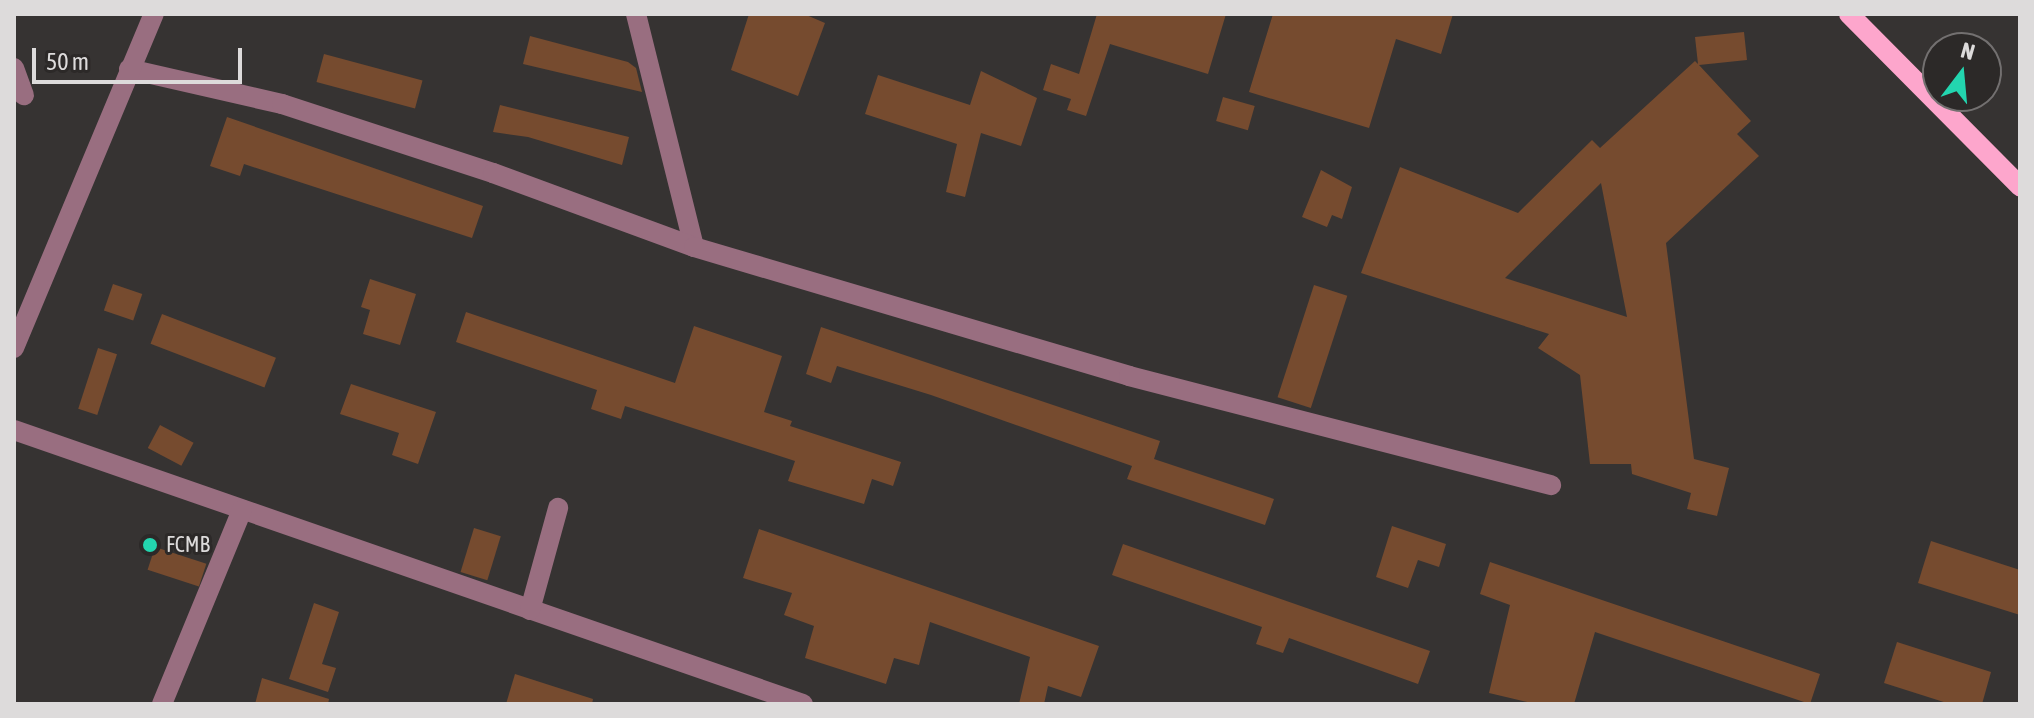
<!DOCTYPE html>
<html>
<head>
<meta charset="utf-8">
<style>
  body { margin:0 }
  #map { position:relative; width:2034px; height:718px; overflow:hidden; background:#363332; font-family:"Asap Condensed",sans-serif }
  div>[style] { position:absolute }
  .building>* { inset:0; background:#764b2f; transform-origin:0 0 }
  .minor>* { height:20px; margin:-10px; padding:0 10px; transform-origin:10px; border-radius:10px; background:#996e80 }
  .major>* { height:20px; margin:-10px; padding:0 10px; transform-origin:10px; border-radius:10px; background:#fda6cc }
  .dots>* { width:22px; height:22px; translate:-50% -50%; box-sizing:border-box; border:4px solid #2c2928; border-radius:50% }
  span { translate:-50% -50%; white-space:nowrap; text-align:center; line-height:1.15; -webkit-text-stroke:6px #2c2928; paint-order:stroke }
  .poi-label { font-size:22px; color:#dddbdb }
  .left { translate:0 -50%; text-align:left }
  .frame { position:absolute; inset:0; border:16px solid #dddbdb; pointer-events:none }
  .north { position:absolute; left:1922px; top:32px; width:80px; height:80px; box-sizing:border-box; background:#2c2928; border:2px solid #737070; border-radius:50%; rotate:16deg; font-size:22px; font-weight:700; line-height:32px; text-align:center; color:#dddbdb }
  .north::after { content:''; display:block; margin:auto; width:28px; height:36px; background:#23d5af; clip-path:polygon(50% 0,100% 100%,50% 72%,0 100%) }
  .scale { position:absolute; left:32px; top:48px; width:210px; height:36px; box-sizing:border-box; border:4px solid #dddbdb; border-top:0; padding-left:10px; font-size:24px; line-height:28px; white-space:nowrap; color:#dddbdb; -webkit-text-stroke:6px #2c2928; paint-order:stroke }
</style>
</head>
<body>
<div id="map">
  <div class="building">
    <div style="clip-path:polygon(749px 14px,804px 14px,825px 23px,798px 96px,731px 70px)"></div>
    <div style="clip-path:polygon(1097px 14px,1226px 14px,1208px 74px,1110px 44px,1086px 116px,1067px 110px,1071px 99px,1043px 90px,1051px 64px,1079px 74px)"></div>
    <div style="clip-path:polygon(1273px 14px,1453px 14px,1441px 54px,1396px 39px,1369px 128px,1249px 92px)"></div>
    <div style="clip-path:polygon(evenodd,1744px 32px,1747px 60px,1699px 65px,1751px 121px,1737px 134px,1759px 156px,1666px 243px,1694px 459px,1729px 468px,1717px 516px,1687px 509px,1691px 493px,1632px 474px,1631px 464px,1590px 464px,1580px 375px,1538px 348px,1549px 334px,1361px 273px,1400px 167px,1518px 213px,1592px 140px,1600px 148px,1695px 61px,1698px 64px,1695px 37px,1744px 32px,1601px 183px,1627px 317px,1505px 278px,1601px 183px)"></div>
    <div style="clip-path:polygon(530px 36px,628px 62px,636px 68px,642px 92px,523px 64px)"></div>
    <div style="left:324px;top:54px;width:102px;height:29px;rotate:15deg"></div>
    <div style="clip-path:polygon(981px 71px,1037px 98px,1021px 146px,981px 133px,965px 197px,946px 192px,957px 144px,865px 114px,878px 75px,970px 105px)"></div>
    <div style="left:1223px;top:97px;width:33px;height:25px;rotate:16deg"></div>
    <div style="clip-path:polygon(500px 105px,629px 137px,622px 165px,528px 137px,493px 132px)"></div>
    <div style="clip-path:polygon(227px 117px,483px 206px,472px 238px,244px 164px,240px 176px,210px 166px)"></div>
    <div style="clip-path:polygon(1321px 170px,1352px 187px,1342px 219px,1332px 215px,1327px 227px,1302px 217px)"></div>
    <div style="clip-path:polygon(370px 279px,416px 294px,400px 345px,363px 334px,370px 310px,361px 307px)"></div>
    <div style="left:113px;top:284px;width:31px;height:28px;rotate:19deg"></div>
    <div style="left:1314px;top:285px;width:35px;height:118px;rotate:18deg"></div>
    <div style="clip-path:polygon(466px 312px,675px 383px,694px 326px,782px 356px,764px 412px,792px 421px,790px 426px,901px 462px,893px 486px,872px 479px,864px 504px,788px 481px,795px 461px,625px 406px,621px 419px,591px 409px,597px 390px,456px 342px)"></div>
    <div style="left:162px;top:314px;width:122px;height:32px;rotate:21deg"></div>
    <div style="clip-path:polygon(821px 327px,1160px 441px,1154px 459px,1274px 499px,1265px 525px,1127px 479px,1132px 466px,931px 395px,837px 366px,831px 383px,806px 374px)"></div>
    <div style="left:98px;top:348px;width:20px;height:64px;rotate:18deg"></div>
    <div style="clip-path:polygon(351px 384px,436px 412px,418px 464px,392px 455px,399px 433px,340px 414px)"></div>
    <div style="left:160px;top:425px;width:38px;height:26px;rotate:28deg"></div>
    <div style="clip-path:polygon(1392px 526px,1446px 544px,1439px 567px,1418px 560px,1408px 588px,1376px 577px)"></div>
    <div style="left:474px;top:528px;width:28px;height:46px;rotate:17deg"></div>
    <div style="clip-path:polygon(759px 529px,1099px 646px,1081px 697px,1048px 686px,1044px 704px,1019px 704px,1030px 657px,930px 622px,919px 665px,894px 658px,886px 684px,805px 658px,814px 626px,784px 615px,792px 593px,743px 578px)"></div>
    <div style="clip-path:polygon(1931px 541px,2020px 570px,2020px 615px,1918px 583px)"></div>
    <div style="clip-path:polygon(1123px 544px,1430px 651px,1418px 684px,1289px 638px,1283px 653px,1256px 644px,1262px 627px,1112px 575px)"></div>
    <div style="left:155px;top:547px;width:54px;height:24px;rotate:18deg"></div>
    <div style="clip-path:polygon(1490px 562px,1820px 674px,1810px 704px,1595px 632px,1574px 704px,1536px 704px,1489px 693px,1510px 605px,1480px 594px)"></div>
    <div style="clip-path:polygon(314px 603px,339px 612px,322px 664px,336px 668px,328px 692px,289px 679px)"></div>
    <div style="clip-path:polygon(1897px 642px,1991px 672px,1982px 704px,1950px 704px,1884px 683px)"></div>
    <div style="clip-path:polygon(515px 674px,593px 699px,592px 704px,506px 704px)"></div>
    <div style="clip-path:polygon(262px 678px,329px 699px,328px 704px,255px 704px)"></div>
  </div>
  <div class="minor">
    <div style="left:636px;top:14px;width:240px;rotate:76deg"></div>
    <div style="left:14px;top:68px;width:29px;rotate:70deg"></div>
    <div style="left:129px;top:69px;width:157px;rotate:12.9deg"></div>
    <div style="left:282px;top:104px;width:222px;rotate:18.1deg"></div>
    <div style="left:493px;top:173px;width:214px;rotate:20.2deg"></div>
    <div style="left:694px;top:247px;width:454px;rotate:16.5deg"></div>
    <div style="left:1129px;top:376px;width:436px;rotate:14.5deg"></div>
    <div style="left:14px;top:348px;width:362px;rotate:-67.3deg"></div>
    <div style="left:14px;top:430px;width:835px;rotate:19.15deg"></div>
    <div style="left:530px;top:610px;width:106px;rotate:-74.6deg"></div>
    <div style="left:162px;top:704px;width:210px;rotate:-67.6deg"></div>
  </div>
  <div class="major">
    <div style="left:1849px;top:14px;width:243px;rotate:45.2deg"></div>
  </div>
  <div class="dots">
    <div style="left:150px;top:545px;background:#23d5af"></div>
  </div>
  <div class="poi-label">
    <span class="left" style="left:166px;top:545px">FCMB</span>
  </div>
  <div class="frame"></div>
  <div class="north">N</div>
  <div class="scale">50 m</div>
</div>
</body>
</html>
